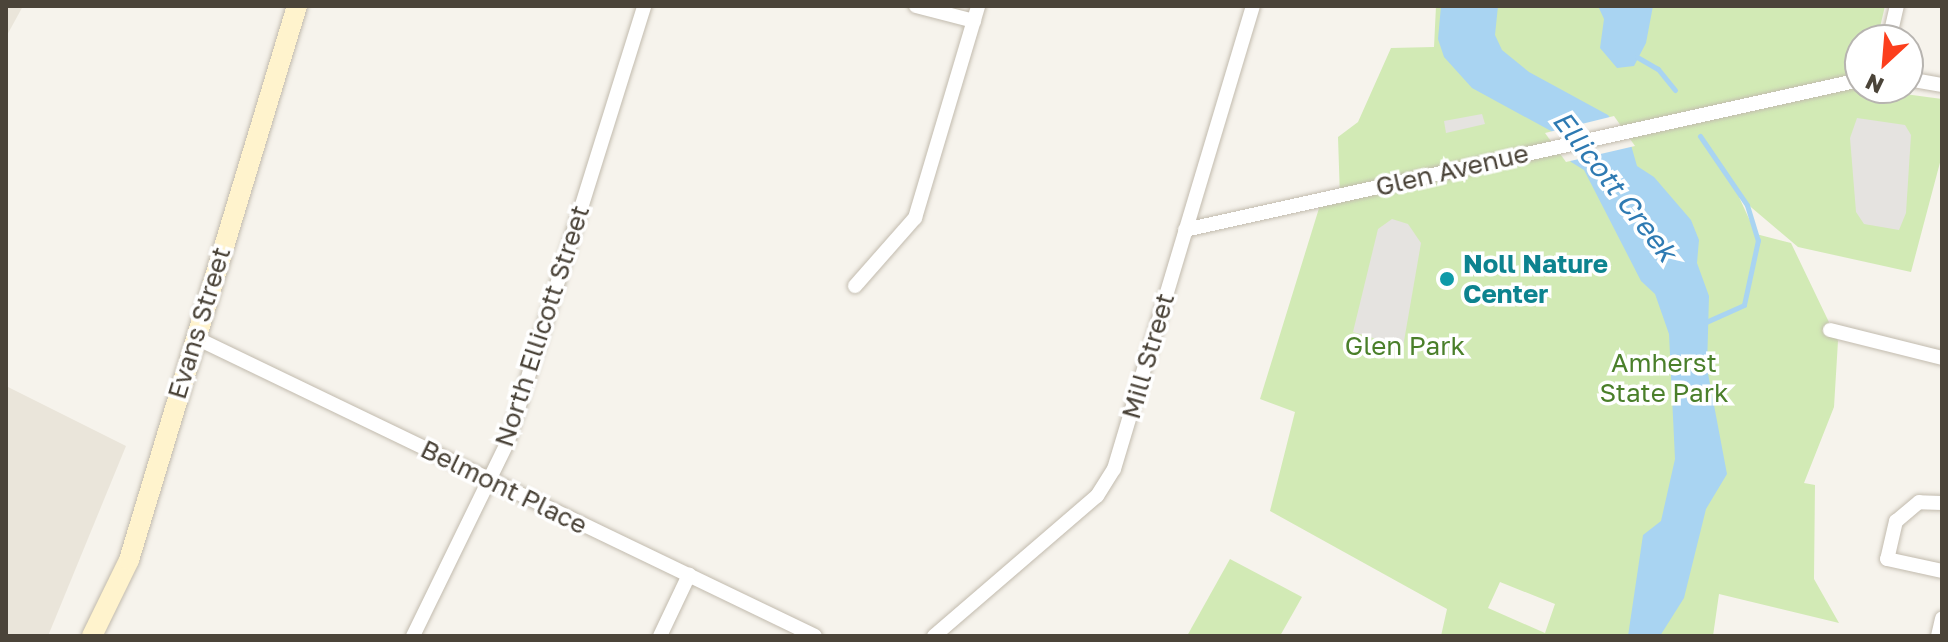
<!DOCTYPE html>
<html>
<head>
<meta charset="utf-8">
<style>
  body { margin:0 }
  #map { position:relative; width:1948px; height:642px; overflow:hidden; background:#f6f3ec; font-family:"Golos Text",sans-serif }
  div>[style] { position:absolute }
  .residential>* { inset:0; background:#eae5da }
  .green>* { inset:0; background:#d2eab5 }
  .parking>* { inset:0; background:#e5e3e0 }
  .water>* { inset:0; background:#a9d4f2 }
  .pier>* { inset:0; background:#f6f3ec }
  .stream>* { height:5px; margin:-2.5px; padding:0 2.5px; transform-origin:2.5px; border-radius:2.5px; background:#a9d4f2 }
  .roads { filter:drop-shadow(0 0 2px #c2bbae) drop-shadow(0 0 2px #c2bbae) }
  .street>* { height:14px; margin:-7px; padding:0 7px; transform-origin:7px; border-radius:7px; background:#fff }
  .secondary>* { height:20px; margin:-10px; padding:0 10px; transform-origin:10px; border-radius:10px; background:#fff3cd }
  .dots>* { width:22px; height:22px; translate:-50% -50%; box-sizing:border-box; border:4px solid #fff; border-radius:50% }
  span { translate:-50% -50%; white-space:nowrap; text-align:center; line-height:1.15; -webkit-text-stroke:7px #fff; paint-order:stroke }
  .street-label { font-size:26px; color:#4b4439 }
  .culture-label { font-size:26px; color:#0d838f; font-weight:700 }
  .left { translate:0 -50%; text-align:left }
  .park-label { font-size:26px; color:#4a7f2a }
  .water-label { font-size:28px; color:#2e7ab2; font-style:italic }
  .frame { position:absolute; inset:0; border:8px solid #4b4439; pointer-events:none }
  .north { position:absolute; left:1844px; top:24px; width:80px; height:80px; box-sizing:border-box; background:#fff; border:2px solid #b7b4b0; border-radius:50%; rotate:206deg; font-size:22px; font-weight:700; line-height:32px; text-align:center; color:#4b4439 }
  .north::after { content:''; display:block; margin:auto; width:28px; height:36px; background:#fc3f1d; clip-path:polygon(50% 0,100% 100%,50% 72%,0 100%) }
</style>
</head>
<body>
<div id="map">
  <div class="residential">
    <div style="clip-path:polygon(6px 6px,23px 6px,6px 37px)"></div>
    <div style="clip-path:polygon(6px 386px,126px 446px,48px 636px,6px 636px)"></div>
  </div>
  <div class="green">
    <div style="clip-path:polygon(evenodd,1436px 6px,1885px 6px,1877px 40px,1860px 40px,1860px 88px,1942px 99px,1942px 155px,1911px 272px,1798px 247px,1739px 197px,1756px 234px,1791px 243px,1838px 341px,1834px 407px,1804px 483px,1815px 485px,1814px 579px,1839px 623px,1719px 594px,1713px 636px,1441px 636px,1447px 609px,1270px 511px,1295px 412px,1260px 399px,1320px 205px,1340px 198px,1338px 137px,1358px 122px,1391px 48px,1434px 47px,1436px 6px,1500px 582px,1555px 604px,1545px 633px,1488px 608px,1500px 582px)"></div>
    <div style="clip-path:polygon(1230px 559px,1302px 597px,1280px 636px,1187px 636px)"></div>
  </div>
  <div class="parking">
    <div style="clip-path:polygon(1482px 114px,1485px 124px,1446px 133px,1444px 121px)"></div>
    <div style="clip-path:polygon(1857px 118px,1905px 125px,1911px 135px,1906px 213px,1899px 230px,1864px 224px,1856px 212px,1850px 138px)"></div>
    <div style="clip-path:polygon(1392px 219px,1408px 224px,1421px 243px,1403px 347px,1353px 332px,1378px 229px)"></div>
  </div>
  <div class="water">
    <div style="clip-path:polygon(1441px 6px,1498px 6px,1495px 35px,1502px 50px,1529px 72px,1608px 115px,1631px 145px,1637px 166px,1654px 177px,1691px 220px,1699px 240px,1697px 263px,1709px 296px,1707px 368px,1727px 474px,1706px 509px,1684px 598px,1660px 636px,1628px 636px,1643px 535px,1661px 521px,1675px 459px,1669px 334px,1655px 294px,1641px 281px,1584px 170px,1571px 162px,1551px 131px,1472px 88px,1444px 57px,1438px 39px)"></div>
    <div style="clip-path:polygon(1653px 6px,1646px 43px,1634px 66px,1617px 68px,1600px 48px,1604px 19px,1598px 6px)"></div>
  </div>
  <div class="pier">
    <div style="clip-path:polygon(1614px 116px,1635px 146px,1566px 162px,1545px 133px)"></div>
  </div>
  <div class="stream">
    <div style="left:1637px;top:57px;width:24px;rotate:30deg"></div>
    <div style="left:1658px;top:69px;width:27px;rotate:51deg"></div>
    <div style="left:1700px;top:136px;width:83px;rotate:55.7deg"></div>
    <div style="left:1747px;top:205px;width:37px;rotate:73deg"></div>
    <div style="left:1758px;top:240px;width:66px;rotate:102.2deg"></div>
    <div style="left:1744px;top:305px;width:42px;rotate:155.9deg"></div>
  </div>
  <div class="roads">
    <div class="street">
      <div style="left:916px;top:6px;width:60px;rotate:14.5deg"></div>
      <div style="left:1889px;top:40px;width:35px;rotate:-77deg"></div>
      <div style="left:1908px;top:79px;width:35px;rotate:10deg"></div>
      <div style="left:1185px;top:230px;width:691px;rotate:-12.53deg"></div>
      <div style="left:855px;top:286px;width:91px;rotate:-48.6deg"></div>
      <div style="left:915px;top:218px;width:221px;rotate:-73.4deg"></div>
      <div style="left:1830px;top:330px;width:115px;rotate:14deg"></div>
      <div style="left:194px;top:337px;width:689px;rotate:25.71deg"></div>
      <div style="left:1942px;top:503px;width:23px;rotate:-178deg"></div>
      <div style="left:1919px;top:502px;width:30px;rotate:140deg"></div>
      <div style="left:1896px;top:521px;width:39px;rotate:103deg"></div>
      <div style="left:1887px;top:559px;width:56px;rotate:12.3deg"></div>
      <div style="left:413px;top:636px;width:217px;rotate:-64deg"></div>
      <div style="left:508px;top:441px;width:456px;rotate:-72.6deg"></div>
      <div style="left:660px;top:636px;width:68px;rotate:-64.6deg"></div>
      <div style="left:934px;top:636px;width:215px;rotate:-40.7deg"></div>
      <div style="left:1097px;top:496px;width:32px;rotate:-58deg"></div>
      <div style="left:1114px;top:469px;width:483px;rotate:-73.3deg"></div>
      <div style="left:1938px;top:636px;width:18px;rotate:-77deg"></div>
    </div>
    <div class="secondary">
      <div style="left:92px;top:636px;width:85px;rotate:-64deg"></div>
      <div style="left:129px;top:560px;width:579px;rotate:-73.13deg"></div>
    </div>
  </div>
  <div class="dots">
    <div style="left:1447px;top:279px;background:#0f9aa8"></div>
  </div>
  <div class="street-label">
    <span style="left:1452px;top:170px;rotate:-13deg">Glen Avenue</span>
    <span style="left:199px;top:323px;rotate:-73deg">Evans Street</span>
    <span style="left:542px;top:326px;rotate:-72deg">North Ellicott Street</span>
    <span style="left:1148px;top:356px;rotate:-74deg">Mill Street</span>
    <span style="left:504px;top:487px;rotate:26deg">Belmont Place</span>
  </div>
  <div class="culture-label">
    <span class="left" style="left:1463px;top:279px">Noll Nature<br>Center</span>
  </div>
  <div class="park-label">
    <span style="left:1405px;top:346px">Glen Park</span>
    <span style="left:1664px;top:378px">Amherst<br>State Park</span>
  </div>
  <div class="water-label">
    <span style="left:1615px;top:186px;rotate:52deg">Ellicott Creek</span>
  </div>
  <div class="frame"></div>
  <div class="north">N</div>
</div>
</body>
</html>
